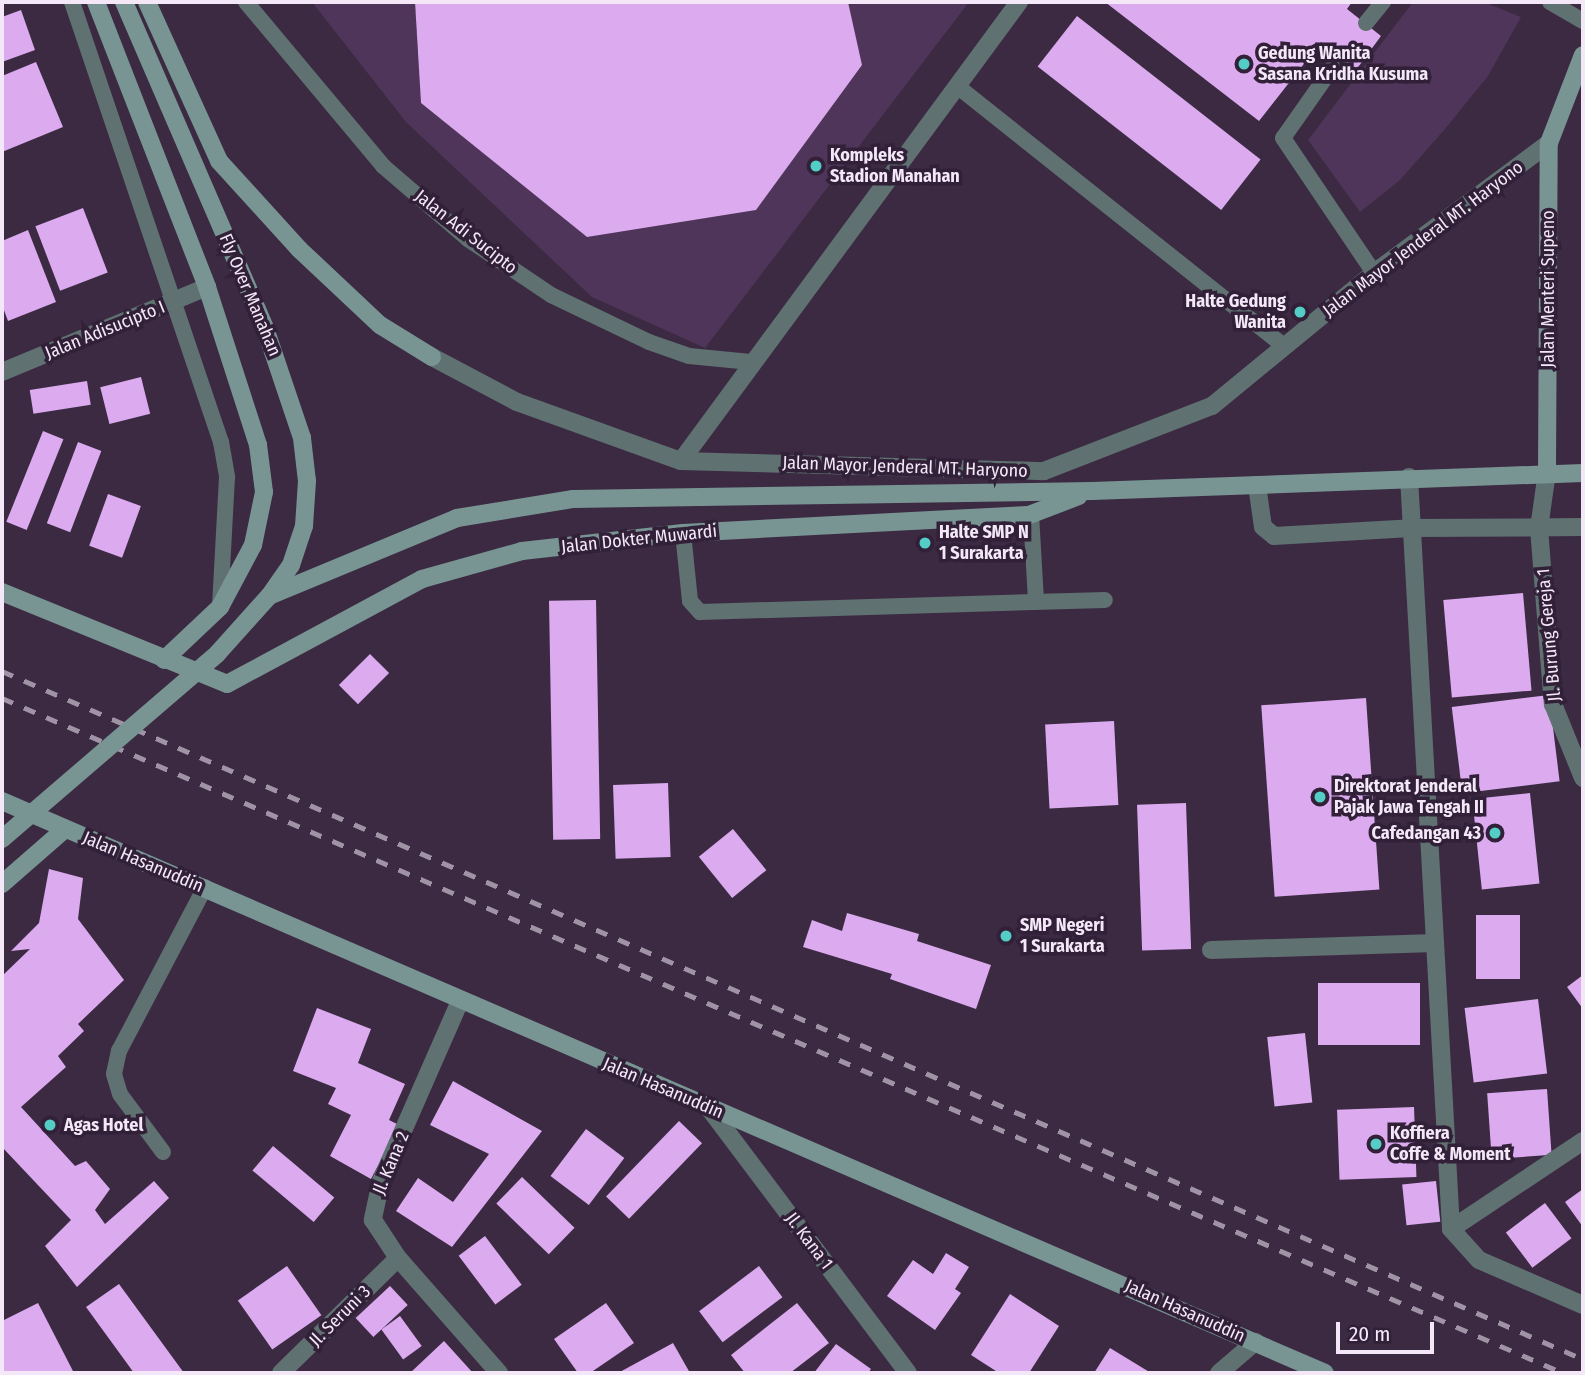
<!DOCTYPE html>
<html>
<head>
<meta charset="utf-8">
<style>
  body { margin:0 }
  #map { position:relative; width:1585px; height:1375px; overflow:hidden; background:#3b2a42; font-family:"Fira Sans Condensed",sans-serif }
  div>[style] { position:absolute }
  .green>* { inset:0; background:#4f3559 }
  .building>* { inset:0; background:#dbaaef; transform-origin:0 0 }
  .service>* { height:16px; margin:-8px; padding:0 8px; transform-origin:8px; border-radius:8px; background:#5f7170 }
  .minor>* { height:18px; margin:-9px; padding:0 9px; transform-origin:9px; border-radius:9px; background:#5f7170 }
  .tertiary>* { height:18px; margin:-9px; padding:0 9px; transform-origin:9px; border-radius:9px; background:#5f7170 }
  .secondary>* { height:18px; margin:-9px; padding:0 9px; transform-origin:9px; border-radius:9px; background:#789593 }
  .rail>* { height:5px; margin-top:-2.5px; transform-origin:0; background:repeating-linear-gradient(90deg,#a193a6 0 12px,transparent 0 24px) }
  .secondary-bridge>* { height:18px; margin:-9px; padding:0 9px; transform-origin:9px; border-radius:9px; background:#789593 }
  .dots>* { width:19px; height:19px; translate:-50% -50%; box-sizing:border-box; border:4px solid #312038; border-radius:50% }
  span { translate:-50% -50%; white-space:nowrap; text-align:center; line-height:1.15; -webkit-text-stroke:7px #312038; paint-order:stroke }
  .poi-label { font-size:18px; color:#f4e8f8; font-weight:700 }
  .left { translate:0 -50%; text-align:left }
  .right { translate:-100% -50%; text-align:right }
  .street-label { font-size:18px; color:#f4e8f8 }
  .frame { position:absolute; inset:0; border:4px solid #f4e8f8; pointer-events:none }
  .scale { position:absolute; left:1336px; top:1322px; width:98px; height:32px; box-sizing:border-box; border:4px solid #f4e8f8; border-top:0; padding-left:9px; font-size:21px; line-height:24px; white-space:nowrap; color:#f4e8f8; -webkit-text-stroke:5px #312038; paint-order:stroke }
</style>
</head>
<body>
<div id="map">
  <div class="green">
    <div style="clip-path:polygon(312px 2px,415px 2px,421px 103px,587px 237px,755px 210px,862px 65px,848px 2px,969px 2px,705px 348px,592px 297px,406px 122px)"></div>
    <div style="clip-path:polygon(1413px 2px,1484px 2px,1521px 17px,1488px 76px,1445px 129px,1400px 180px,1360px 212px,1308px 140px)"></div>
  </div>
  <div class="building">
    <div style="clip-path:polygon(415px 2px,848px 2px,862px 65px,756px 210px,587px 237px,421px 103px)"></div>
    <div style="clip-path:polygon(1105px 2px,1352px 2px,1347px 9px,1381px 36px,1356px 70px,1321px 42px,1259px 121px)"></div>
    <div style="clip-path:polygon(21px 10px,35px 50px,2px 62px,2px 17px)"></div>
    <div style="left:1077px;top:16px;width:233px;height:64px;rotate:38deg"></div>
    <div style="clip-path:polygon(36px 62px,63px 127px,2px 152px,2px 76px)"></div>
    <div style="left:83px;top:208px;width:69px;height:51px;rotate:69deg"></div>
    <div style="clip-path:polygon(28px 230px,56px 302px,8px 321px,2px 305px,2px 241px)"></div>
    <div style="left:141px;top:377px;width:38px;height:42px;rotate:76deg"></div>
    <div style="left:87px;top:381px;width:24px;height:58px;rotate:81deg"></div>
    <div style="left:43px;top:431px;width:22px;height:98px;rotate:22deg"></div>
    <div style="left:78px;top:442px;width:25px;height:87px;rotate:21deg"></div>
    <div style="left:108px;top:494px;width:35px;height:55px;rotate:20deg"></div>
    <div style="left:1523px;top:593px;width:98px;height:80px;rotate:85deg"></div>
    <div style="left:596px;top:600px;width:239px;height:47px;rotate:89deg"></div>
    <div style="left:370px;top:654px;width:27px;height:44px;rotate:45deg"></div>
    <div style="left:1549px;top:695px;width:87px;height:98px;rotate:83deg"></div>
    <div style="left:1366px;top:698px;width:192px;height:105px;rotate:86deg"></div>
    <div style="left:1114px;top:721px;width:84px;height:69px;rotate:87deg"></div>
    <div style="left:668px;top:783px;width:74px;height:55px;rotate:88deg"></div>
    <div style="left:1530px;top:793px;width:91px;height:58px;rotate:84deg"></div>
    <div style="left:1186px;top:803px;width:146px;height:49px;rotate:88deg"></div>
    <div style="left:733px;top:829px;width:53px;height:44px;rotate:51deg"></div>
    <div style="clip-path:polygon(49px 869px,83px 878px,78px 919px,124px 980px,78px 1024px,84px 1031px,58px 1056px,66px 1067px,21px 1107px,75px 1166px,86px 1161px,110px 1189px,95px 1210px,105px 1224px,154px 1181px,169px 1198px,77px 1287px,45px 1246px,71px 1220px,2px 1147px,2px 976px,30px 949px,11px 951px,39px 923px)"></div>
    <div style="clip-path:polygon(847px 913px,919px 934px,917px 941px,991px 965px,976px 1009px,890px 979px,892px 974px,803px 947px,812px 920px,842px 931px)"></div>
    <div style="left:1476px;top:915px;width:44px;height:64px"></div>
    <div style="clip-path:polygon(1583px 975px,1583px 1009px,1567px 987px)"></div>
    <div style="left:1318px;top:983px;width:102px;height:62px"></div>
    <div style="left:1538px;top:999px;width:75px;height:74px;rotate:83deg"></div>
    <div style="clip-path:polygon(317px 1008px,371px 1029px,358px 1063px,405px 1084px,389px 1120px,399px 1125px,371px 1179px,330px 1156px,351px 1115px,328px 1104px,336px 1088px,293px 1071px)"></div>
    <div style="left:1305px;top:1033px;width:70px;height:38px;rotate:84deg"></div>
    <div style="clip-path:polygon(453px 1081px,542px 1131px,452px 1247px,396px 1211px,418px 1178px,453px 1202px,489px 1154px,430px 1125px)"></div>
    <div style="left:1547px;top:1089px;width:66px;height:60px;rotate:86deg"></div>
    <div style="left:1414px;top:1107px;width:70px;height:77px;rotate:88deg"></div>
    <div style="left:679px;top:1121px;width:32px;height:105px;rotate:44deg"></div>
    <div style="left:586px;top:1129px;width:48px;height:59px;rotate:37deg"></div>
    <div style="left:273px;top:1146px;width:80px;height:32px;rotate:40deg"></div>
    <div style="left:522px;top:1177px;width:73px;height:37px;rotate:44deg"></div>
    <div style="left:1436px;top:1181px;width:41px;height:34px;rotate:84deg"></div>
    <div style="clip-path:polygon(1583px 1189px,1583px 1227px,1565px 1202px)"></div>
    <div style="left:1545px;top:1203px;width:44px;height:49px;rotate:53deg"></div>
    <div style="left:485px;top:1236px;width:61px;height:33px;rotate:53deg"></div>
    <div style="clip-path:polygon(946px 1253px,969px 1267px,955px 1289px,961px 1293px,935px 1330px,887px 1296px,913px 1260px,933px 1274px)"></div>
    <div style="left:287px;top:1266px;width:60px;height:60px;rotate:55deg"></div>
    <div style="left:759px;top:1266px;width:39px;height:75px;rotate:53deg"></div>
    <div style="clip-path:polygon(119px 1284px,184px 1373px,134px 1373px,86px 1307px)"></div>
    <div style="left:390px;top:1286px;width:26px;height:47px;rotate:47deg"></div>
    <div style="clip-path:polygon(1010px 1294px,1059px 1326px,1029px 1373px,999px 1373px,971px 1355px)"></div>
    <div style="clip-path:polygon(38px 1303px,74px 1373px,4px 1373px,2px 1321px)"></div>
    <div style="clip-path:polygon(606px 1303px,634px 1343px,590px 1373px,578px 1373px,554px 1339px)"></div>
    <div style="clip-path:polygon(797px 1303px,829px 1343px,790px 1373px,745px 1373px,731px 1355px)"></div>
    <div style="left:400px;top:1316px;width:37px;height:23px;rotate:54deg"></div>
    <div style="clip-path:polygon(444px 1341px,473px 1373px,410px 1373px)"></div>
    <div style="clip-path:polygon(673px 1343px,690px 1373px,618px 1373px)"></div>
    <div style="clip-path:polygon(836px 1344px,871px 1369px,868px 1373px,814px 1373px)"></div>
    <div style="clip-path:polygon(1110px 1348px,1151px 1373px,1094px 1373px)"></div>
  </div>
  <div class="service">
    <div style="left:72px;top:2px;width:465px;rotate:71.3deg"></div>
    <div style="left:221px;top:442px;width:36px;rotate:80deg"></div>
    <div style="left:227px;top:477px;width:130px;rotate:93.1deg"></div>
    <div style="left:246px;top:2px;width:214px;rotate:50.1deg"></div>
    <div style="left:383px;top:166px;width:112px;rotate:40.7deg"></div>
    <div style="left:468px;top:239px;width:100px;rotate:34deg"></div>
    <div style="left:551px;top:295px;width:109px;rotate:25.6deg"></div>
    <div style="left:649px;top:342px;width:42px;rotate:19.3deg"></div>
    <div style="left:689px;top:356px;width:62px;rotate:5.5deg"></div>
    <div style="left:1550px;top:2px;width:38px;rotate:30deg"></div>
    <div style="left:1366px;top:23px;width:27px;rotate:-51deg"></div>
    <div style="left:1340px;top:57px;width:99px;rotate:125.1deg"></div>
    <div style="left:1283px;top:138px;width:163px;rotate:56deg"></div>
    <div style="left:957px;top:86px;width:419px;rotate:38.5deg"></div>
    <div style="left:1031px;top:514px;width:88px;rotate:86.7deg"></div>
    <div style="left:683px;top:533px;width:68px;rotate:84.1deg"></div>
    <div style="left:690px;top:601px;width:15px;rotate:48deg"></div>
    <div style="left:700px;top:612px;width:405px;rotate:-1.7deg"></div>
    <div style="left:163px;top:1152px;width:72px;rotate:-126.6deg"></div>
    <div style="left:120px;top:1094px;width:21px;rotate:-107deg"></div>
    <div style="left:114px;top:1074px;width:24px;rotate:-78deg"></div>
    <div style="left:119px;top:1051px;width:185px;rotate:-62.3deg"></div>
  </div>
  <div class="minor">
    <div style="left:2px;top:372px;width:222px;rotate:-22.5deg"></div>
    <div style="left:681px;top:461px;width:570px;rotate:-53.63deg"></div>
    <div style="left:1547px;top:472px;width:57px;rotate:98.1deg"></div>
    <div style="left:1539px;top:528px;width:177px;rotate:85.5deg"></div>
    <div style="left:1553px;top:704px;width:80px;rotate:67.9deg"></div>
    <div style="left:1409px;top:477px;width:753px;rotate:86.8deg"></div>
    <div style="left:1451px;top:1229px;width:42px;rotate:47.9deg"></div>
    <div style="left:1479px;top:1260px;width:113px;rotate:23.4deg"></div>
    <div style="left:1257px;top:485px;width:42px;rotate:81.9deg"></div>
    <div style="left:1263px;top:527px;width:14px;rotate:39deg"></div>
    <div style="left:1274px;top:536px;width:137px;rotate:-3.3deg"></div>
    <div style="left:1411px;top:528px;width:172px;rotate:-0.3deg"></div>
    <div style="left:1211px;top:950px;width:224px;rotate:-1.8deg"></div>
    <div style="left:460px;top:1001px;width:197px;rotate:113.7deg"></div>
    <div style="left:381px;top:1181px;width:40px;rotate:102deg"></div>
    <div style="left:373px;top:1220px;width:45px;rotate:56.7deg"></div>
    <div style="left:398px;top:1258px;width:153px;rotate:48.7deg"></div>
    <div style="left:709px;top:1108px;width:331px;rotate:53.1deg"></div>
    <div style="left:1451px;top:1229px;width:159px;rotate:-33.7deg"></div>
    <div style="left:281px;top:1373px;width:164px;rotate:-44.5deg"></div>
    <div style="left:1219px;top:1373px;width:48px;rotate:-40.7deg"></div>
  </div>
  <div class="tertiary">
    <div style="left:432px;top:357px;width:96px;rotate:27.9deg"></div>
    <div style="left:517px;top:402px;width:174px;rotate:19.8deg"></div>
    <div style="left:681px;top:461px;width:363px;rotate:1.6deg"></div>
    <div style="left:1044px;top:471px;width:180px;rotate:-21.2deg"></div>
    <div style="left:1212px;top:406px;width:210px;rotate:-39.4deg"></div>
    <div style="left:1374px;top:273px;width:218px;rotate:-36.6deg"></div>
  </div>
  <div class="secondary">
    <div style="left:96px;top:2px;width:306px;rotate:68.7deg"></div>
    <div style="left:207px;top:287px;width:166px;rotate:72.1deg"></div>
    <div style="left:258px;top:445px;width:47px;rotate:82.7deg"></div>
    <div style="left:264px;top:492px;width:54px;rotate:101.7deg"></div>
    <div style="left:253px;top:545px;width:70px;rotate:118deg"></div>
    <div style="left:220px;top:607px;width:77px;rotate:136.6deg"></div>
    <div style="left:124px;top:2px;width:355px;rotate:66.6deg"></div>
    <div style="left:265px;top:328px;width:116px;rotate:71.4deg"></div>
    <div style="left:302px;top:438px;width:43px;rotate:83.4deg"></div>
    <div style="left:307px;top:481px;width:45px;rotate:93.8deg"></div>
    <div style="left:304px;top:526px;width:41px;rotate:108.4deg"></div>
    <div style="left:291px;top:565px;width:38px;rotate:125deg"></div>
    <div style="left:147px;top:2px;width:175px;rotate:65.6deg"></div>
    <div style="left:219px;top:161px;width:119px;rotate:47.7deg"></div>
    <div style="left:299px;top:249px;width:111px;rotate:43.2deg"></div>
    <div style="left:380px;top:325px;width:61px;rotate:31.6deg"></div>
    <div style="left:1547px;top:472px;width:329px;rotate:-89.7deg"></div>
    <div style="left:1549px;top:143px;width:94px;rotate:-68.9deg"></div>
    <div style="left:2px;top:592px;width:243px;rotate:22.2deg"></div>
    <div style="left:227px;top:684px;width:221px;rotate:-28.3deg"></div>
    <div style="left:422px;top:579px;width:104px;rotate:-15.6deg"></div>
    <div style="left:522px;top:551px;width:162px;rotate:-6.4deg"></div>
    <div style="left:683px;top:533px;width:346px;rotate:-3deg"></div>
    <div style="left:1029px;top:515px;width:53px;rotate:-20.8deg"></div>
    <div style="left:269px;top:596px;width:204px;rotate:-22.5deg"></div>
    <div style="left:457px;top:518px;width:118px;rotate:-9.3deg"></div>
    <div style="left:573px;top:499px;width:519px;rotate:-0.88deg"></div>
    <div style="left:1092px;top:491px;width:491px;rotate:-2.1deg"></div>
    <div style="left:2px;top:801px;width:1441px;rotate:23.38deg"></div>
    <div style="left:2px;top:884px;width:84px;rotate:-41.1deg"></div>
  </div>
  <div class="rail">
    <div style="left:2px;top:671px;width:1724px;rotate:23.52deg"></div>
    <div style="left:2px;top:698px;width:1701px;rotate:23.38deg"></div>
  </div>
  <div class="secondary-bridge">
    <div style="left:2px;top:839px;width:284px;rotate:-40.7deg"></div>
    <div style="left:217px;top:654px;width:78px;rotate:-48.1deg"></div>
  </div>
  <div class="dots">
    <div style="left:1244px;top:64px;background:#54cdc7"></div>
    <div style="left:816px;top:166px;background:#54cdc7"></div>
    <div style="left:1300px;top:312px;background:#54cdc7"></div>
    <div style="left:925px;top:543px;background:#54cdc7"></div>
    <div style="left:1320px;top:797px;background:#54cdc7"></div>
    <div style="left:1495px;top:833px;background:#54cdc7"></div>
    <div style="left:1006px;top:936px;background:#54cdc7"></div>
    <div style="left:50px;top:1125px;background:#54cdc7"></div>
    <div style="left:1376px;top:1144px;background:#54cdc7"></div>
  </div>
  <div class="poi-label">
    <span class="left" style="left:1258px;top:64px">Gedung Wanita<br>Sasana Kridha Kusuma</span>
    <span class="left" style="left:830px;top:166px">Kompleks<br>Stadion Manahan</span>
    <span class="right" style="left:1286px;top:312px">Halte Gedung<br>Wanita</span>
    <span class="left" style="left:939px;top:543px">Halte SMP N<br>1 Surakarta</span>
    <span class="left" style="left:1334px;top:797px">Direktorat Jenderal<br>Pajak Jawa Tengah II</span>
    <span class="right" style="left:1481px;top:833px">Cafedangan 43</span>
    <span class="left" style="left:1020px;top:936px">SMP Negeri<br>1 Surakarta</span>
    <span class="left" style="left:64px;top:1125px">Agas Hotel</span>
    <span class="left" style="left:1390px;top:1144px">Koffiera<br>Coffe &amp; Moment</span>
  </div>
  <div class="street-label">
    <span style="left:466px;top:232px;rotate:38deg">Jalan Adi Sucipto</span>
    <span style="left:1423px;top:239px;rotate:-37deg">Jalan Mayor Jenderal MT. Haryono</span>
    <span style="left:1548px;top:289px;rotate:-90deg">Jalan Menteri Supeno</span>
    <span style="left:250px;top:295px;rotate:67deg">Fly Over Manahan</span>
    <span style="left:105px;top:330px;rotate:-22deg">Jalan Adisucipto I</span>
    <span style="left:905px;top:467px;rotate:2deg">Jalan Mayor Jenderal MT. Haryono</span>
    <span style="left:639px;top:539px;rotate:-6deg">Jalan Dokter Muwardi</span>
    <span style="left:1549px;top:635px;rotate:-95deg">Jl. Burung Gereja 1</span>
    <span style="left:143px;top:862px;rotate:23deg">Jalan Hasanuddin</span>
    <span style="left:663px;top:1088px;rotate:23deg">Jalan Hasanuddin</span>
    <span style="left:391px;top:1163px;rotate:-67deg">Jl. Kana 2</span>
    <span style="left:809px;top:1241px;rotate:53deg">Jl. Kana 1</span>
    <span style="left:1185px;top:1311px;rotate:24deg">Jalan Hasanuddin</span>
    <span style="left:340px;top:1316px;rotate:-45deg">Jl. Seruni 3</span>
  </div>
  <div class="frame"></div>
  <div class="scale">20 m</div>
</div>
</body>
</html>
